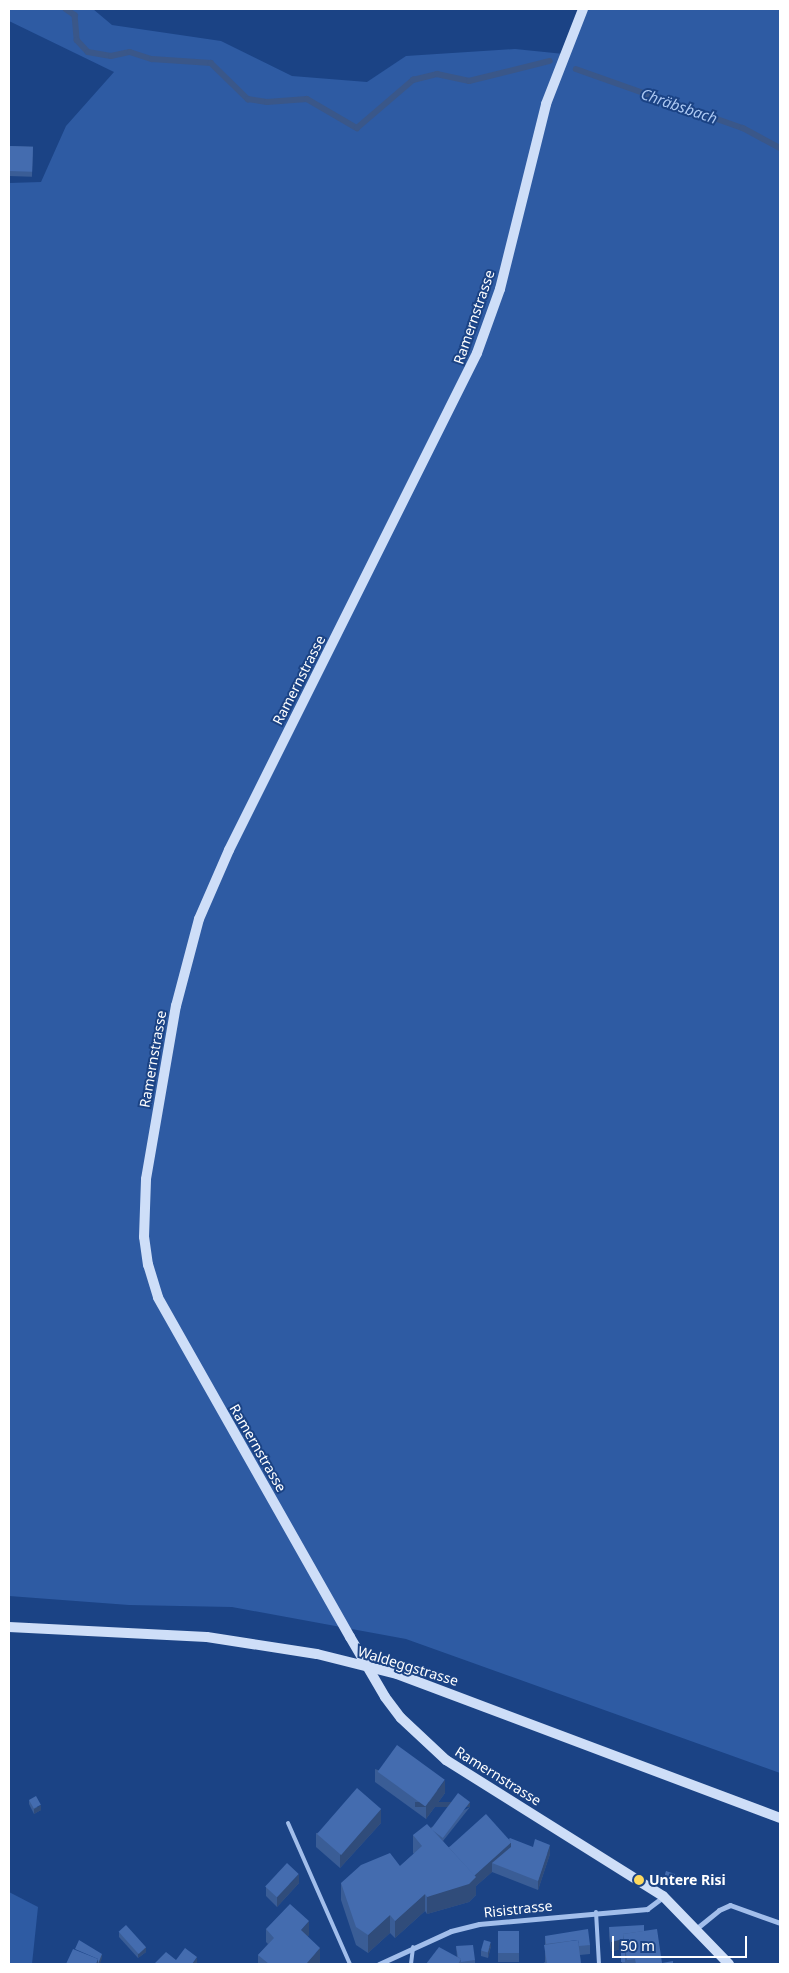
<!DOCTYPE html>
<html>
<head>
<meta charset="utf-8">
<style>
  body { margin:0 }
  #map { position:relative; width:789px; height:1973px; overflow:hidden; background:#1b4385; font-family:"Noto Sans",sans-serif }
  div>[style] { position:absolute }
  .green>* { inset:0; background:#2e5ba3 }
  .stream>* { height:5.5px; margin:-2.75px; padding:0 2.75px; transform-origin:2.75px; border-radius:2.75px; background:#3a5789 }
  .lane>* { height:4px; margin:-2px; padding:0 2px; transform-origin:2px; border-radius:2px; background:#a2beeb }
  .street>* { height:5px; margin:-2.5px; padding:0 2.5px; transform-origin:2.5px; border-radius:2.5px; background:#a2beeb }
  .secondary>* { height:10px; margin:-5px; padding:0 5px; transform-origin:5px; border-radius:5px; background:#cedef8 }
  .secondary-bridge>* { height:10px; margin:-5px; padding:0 5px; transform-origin:5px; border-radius:5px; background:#cedef8 }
  .wall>* { inset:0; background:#3a5d96; transform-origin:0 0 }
  .shaded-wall>* { inset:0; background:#304c7a; transform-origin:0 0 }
  .building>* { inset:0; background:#446caf; transform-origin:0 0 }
  .dots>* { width:14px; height:14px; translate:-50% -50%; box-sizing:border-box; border:2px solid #1b4385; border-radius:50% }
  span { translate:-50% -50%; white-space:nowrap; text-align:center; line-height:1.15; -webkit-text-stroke:4px #1b4385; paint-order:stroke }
  .street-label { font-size:14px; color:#fff }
  .poi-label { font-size:14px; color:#fff; font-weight:700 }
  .left { translate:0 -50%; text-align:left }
  .water-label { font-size:15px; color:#adc9f3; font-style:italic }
  .frame { position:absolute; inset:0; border:10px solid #fff; pointer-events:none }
  .scale { position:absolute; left:612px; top:1936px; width:135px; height:22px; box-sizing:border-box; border:2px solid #fff; border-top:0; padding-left:6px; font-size:15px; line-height:18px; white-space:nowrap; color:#fff; -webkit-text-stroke:4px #1b4385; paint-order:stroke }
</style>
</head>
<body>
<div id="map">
  <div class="green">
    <div style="clip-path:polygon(9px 9px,93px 9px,112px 25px,221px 41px,292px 76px,367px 82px,406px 56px,515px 49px,564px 54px,583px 9px,780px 9px,780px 1773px,406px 1639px,232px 1607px,129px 1605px,9px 1596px,9px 183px,41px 182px,66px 126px,114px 72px,9px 21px)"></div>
    <div style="clip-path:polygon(9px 1892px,38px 1907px,32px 1964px,9px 1964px)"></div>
  </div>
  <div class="stream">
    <div style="left:66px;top:9px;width:11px;rotate:34deg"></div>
    <div style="left:75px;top:15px;width:25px;rotate:85deg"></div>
    <div style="left:77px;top:40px;width:16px;rotate:47deg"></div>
    <div style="left:88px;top:52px;width:23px;rotate:10deg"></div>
    <div style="left:111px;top:56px;width:19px;rotate:-12deg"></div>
    <div style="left:130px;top:52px;width:23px;rotate:18deg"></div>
    <div style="left:152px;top:59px;width:59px;rotate:3.9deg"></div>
    <div style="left:211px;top:63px;width:52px;rotate:44.2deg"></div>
    <div style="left:248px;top:99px;width:19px;rotate:9deg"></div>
    <div style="left:267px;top:102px;width:40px;rotate:-4.3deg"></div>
    <div style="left:307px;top:99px;width:58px;rotate:30.1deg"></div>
    <div style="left:357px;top:128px;width:74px;rotate:-40.6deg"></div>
    <div style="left:413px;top:80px;width:25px;rotate:-14deg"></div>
    <div style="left:437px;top:74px;width:33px;rotate:12deg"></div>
    <div style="left:469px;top:81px;width:83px;rotate:-13.9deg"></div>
    <div style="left:576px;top:69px;width:177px;rotate:19.5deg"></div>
    <div style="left:743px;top:128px;width:42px;rotate:28.4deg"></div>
  </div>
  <div class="lane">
    <div style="left:288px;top:1823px;width:154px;rotate:66.3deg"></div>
    <div style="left:596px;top:1912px;width:52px;rotate:86.7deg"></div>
    <div style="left:411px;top:1964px;width:17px;rotate:-83deg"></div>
  </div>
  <div class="street">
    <div style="left:697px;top:1928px;width:28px;rotate:-39deg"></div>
    <div style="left:719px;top:1910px;width:12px;rotate:-24deg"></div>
    <div style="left:730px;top:1905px;width:53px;rotate:19.8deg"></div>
    <div style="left:379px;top:1964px;width:79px;rotate:-24.6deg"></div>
    <div style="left:451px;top:1931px;width:29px;rotate:-14deg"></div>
    <div style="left:479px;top:1924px;width:169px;rotate:-5.1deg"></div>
    <div style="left:647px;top:1909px;width:20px;rotate:-37deg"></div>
  </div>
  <div class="secondary">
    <div style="left:9px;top:1627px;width:198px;rotate:2.9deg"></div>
    <div style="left:207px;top:1637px;width:111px;rotate:8.8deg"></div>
    <div style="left:317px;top:1654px;width:82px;rotate:14deg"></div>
    <div style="left:397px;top:1674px;width:409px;rotate:20.6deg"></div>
    <div style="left:350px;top:1637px;width:390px;rotate:-119.5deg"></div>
    <div style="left:158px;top:1297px;width:34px;rotate:-107deg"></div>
    <div style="left:148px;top:1265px;width:28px;rotate:-98deg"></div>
    <div style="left:144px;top:1237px;width:58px;rotate:-88deg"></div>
    <div style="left:146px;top:1179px;width:176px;rotate:-80.2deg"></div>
    <div style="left:176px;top:1006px;width:90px;rotate:-75.2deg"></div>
    <div style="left:199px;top:919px;width:75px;rotate:-66.5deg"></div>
    <div style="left:229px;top:850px;width:555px;rotate:-63.48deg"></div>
    <div style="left:477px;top:353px;width:68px;rotate:-70.2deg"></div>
    <div style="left:500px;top:289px;width:191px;rotate:-76deg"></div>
    <div style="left:546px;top:104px;width:102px;rotate:-68.7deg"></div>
    <div style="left:385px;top:1697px;width:26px;rotate:53deg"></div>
    <div style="left:401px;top:1718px;width:62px;rotate:43deg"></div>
    <div style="left:446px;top:1760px;width:256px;rotate:32.1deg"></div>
    <div style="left:663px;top:1896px;width:95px;rotate:45.9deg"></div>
  </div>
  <div class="secondary-bridge">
    <div style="left:350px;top:1637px;width:69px;rotate:59.7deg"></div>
  </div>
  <div class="wall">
    <div style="left:9px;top:146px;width:24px;height:30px;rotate:2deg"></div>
    <div style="clip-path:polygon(375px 1769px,445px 1793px,426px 1819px,375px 1782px)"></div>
    <div style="clip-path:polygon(29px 1800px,41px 1810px,34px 1814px,29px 1804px)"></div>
    <div style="clip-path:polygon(470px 1807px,443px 1841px,448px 1847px,509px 1839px,550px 1854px,538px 1890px,492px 1872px,476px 1886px,476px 1895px,469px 1902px,427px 1914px,425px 1911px,395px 1938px,390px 1933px,368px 1953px,356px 1945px,341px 1900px,341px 1883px,400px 1866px,414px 1854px,413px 1853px,413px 1835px,430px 1828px)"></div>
    <div style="clip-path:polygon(381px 1823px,340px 1868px,316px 1847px,316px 1833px)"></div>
    <div style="clip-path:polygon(666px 1871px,675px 1879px,674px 1882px,665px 1879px,665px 1875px)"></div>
    <div style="clip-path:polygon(299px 1883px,277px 1907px,266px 1896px,266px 1887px)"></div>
    <div style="clip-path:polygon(609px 1927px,644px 1931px,662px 1963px,673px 1964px,622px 1964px,621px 1951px,624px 1951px,624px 1949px,611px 1951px,609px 1936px)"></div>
    <div style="clip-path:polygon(266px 1929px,309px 1935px,307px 1936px,320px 1962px,318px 1964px,258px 1964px,258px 1955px,268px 1944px,266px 1942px)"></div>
    <div style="left:498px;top:1931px;width:21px;height:31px"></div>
    <div style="clip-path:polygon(119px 1932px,146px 1952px,138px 1958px,119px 1937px)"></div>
    <div style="clip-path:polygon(545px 1936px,590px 1945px,590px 1954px,580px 1955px,581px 1964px,542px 1964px,545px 1962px)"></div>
    <div style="clip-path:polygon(456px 1946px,475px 1960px,475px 1964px,426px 1964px,457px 1957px)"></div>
    <div style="clip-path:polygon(491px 1946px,488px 1958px,481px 1956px,481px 1951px)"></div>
  </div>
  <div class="shaded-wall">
    <div style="clip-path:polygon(445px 1780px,445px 1793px,426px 1819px,426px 1806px)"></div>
    <div style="left:470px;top:1802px;width:5px;height:55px;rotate:90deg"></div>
    <div style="clip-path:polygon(41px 1805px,41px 1810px,34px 1814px,34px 1809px)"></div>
    <div style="clip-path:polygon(381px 1809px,381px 1823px,340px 1868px,340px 1855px)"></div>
    <div style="clip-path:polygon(511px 1842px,511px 1856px,492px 1863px,492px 1872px,476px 1886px,476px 1895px,469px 1902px,427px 1914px,427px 1897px,472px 1877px)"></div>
    <div style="clip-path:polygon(550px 1845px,550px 1854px,538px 1890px,538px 1881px)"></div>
    <div style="clip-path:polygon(299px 1874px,299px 1883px,277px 1907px,277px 1897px)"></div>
    <div style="clip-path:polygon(425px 1894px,425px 1911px,395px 1938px,395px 1921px)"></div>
    <div style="clip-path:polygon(390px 1915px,390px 1933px,368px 1953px,368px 1935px)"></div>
    <div style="clip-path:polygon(309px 1921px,309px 1935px,301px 1944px,301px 1930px)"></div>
    <div style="clip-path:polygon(623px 1939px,624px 1949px,611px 1951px,611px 1942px)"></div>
    <div style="clip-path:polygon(491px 1942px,491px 1946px,488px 1958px,488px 1953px)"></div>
    <div style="clip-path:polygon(146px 1947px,146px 1952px,138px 1958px,138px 1953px)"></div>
    <div style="clip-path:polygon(320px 1948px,320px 1962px,318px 1964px,306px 1964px)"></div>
    <div style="clip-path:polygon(102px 1954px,102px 1958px,100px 1964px,96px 1964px,98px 1959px)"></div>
    <div style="clip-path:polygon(197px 1957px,197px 1964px,192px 1964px)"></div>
  </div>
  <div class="building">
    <div style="left:9px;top:146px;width:24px;height:25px;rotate:2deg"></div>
    <div style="left:397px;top:1745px;width:59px;height:33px;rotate:36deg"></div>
    <div style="left:357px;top:1788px;width:32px;height:61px;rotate:41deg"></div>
    <div style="left:458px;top:1793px;width:15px;height:45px;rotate:37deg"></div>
    <div style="left:36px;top:1796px;width:10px;height:8px;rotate:61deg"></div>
    <div style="left:486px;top:1814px;width:38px;height:50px;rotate:48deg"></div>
    <div style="clip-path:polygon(427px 1824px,476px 1877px,469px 1884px,427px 1897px,425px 1894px,395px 1921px,390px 1915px,368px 1935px,356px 1927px,341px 1883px,361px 1865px,390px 1853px,400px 1866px,422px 1846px,413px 1835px)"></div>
    <div style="clip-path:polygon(510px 1838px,533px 1847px,535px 1839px,550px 1845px,538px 1881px,492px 1863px,511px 1847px,511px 1842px,509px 1839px)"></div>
    <div style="left:287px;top:1863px;width:16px;height:32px;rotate:43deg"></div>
    <div style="clip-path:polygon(666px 1871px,675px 1874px,674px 1877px,665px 1875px)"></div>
    <div style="clip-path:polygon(290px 1904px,309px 1921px,301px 1930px,320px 1948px,306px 1964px,269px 1964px,258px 1955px,274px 1938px,266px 1929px)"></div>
    <div style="left:126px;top:1925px;width:30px;height:10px;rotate:48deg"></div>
    <div style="clip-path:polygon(644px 1925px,644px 1931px,623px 1934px,623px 1939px,611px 1942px,609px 1927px)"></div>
    <div style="clip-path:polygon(588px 1929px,590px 1945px,579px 1946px,578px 1940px,546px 1944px,545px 1936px)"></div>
    <div style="clip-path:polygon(657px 1929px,662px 1963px,673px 1961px,673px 1964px,636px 1964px,635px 1959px,627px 1960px,623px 1934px)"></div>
    <div style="left:498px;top:1931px;width:21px;height:22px"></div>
    <div style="clip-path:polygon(79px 1940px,102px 1954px,98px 1964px,98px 1959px,75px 1949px)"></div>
    <div style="left:484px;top:1940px;width:7px;height:11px;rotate:16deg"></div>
    <div style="clip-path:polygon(578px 1940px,581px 1964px,547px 1964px,544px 1945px)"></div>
    <div style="clip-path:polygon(473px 1945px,475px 1960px,461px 1962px,461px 1959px,458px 1957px,456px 1946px)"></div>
    <div style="clip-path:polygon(439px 1947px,461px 1959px,458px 1964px,426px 1964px)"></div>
    <div style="clip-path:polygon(185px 1948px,197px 1957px,192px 1964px,154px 1964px,166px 1952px,176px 1960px)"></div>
    <div style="clip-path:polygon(73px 1949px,98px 1959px,96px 1964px,66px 1964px)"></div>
    <div style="left:621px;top:1951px;width:4px;height:11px"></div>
  </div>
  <div class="dots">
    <div style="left:639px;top:1880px;background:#fdd95e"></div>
  </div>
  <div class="street-label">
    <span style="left:474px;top:317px;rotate:-71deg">Ramernstrasse</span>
    <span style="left:299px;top:680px;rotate:-63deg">Ramernstrasse</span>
    <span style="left:153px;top:1059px;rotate:-80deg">Ramernstrasse</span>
    <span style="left:258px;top:1448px;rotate:60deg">Ramernstrasse</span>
    <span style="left:408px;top:1666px;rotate:17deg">Waldeggstrasse</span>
    <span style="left:498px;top:1776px;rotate:32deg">Ramernstrasse</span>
    <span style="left:518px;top:1909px;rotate:-6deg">Risistrasse</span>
  </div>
  <div class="poi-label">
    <span class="left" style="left:649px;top:1880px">Untere Risi</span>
  </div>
  <div class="water-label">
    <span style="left:679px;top:106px;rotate:19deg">Chräbsbach</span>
  </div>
  <div class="frame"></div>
  <div class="scale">50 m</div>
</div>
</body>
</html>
